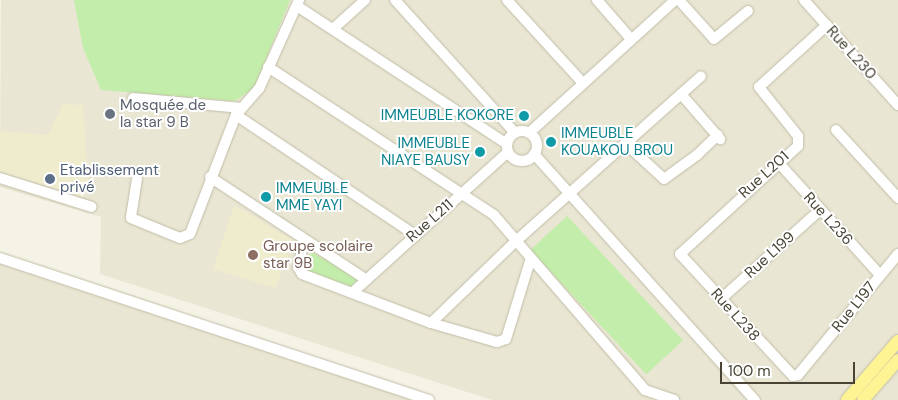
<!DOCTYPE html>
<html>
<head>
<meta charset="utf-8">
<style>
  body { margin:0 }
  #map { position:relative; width:898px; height:400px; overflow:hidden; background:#f4f3e5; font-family:"DM Sans",sans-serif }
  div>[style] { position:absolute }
  .residential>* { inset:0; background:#e9e6d3 }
  .education>* { inset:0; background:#efecce }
  .green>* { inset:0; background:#c3edaa; transform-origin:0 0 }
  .roads { filter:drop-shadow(0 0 1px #c1bda7) drop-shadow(0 0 1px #c1bda7) }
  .minor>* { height:10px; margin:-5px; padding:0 5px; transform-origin:5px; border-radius:5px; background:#fff }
  .minor>.ring { margin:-5px; padding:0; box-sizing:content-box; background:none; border:10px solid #fff; border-radius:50% }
  .major>* { height:12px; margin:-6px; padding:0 6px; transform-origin:6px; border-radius:6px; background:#fff494 }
  .dots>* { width:14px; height:14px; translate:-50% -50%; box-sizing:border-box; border:2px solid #fff; border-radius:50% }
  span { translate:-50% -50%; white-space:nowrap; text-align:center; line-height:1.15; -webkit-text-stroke:4px #fff; paint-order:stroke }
  .street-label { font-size:15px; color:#484334 }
  .worship-label { font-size:15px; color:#5b616d }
  .left { translate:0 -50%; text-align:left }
  .culture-label { font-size:15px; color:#0d838f }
  .right { translate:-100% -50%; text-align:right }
  .service-label { font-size:15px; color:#4e5e75 }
  .education-label { font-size:15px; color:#785e54 }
  .scale { position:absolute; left:720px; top:362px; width:135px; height:22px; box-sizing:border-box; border:2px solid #484334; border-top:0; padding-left:6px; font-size:15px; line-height:18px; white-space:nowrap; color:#484334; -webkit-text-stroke:4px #fff; paint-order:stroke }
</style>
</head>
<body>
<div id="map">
  <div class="residential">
    <div style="clip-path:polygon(1px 0,898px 0,898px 400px,492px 400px,100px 274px,101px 217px,0 187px)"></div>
    <div style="clip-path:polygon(0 260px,423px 400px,0 400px)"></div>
  </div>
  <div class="education">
    <div style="clip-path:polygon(63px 104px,83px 105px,88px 182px,83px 197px,0 172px,0 131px,48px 135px)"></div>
    <div style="clip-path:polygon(234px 205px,294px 241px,275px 288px,213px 269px)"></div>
  </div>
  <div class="green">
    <div style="clip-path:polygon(74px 0,290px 0,254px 88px,235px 101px,101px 90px,83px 48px)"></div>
    <div style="left:567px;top:216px;width:170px;height:50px;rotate:47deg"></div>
    <div style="clip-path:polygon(313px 253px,360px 279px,351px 288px,303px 272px,306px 256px)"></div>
  </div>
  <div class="roads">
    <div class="minor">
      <div style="left:395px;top:0;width:179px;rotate:47.9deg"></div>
      <div style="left:507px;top:0;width:111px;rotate:47.6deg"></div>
      <div style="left:597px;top:0;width:52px;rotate:48.9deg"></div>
      <div style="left:679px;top:0;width:52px;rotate:48.1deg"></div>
      <div style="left:714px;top:39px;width:44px;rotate:-39.5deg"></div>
      <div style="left:804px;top:0;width:141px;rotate:48.2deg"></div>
      <div style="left:297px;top:6px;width:251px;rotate:33.3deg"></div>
      <div style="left:827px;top:25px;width:92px;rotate:137.6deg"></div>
      <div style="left:759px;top:87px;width:63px;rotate:51.5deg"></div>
      <div style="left:798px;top:136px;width:10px;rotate:90deg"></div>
      <div style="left:798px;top:146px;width:160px;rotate:137.5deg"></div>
      <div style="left:680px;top:254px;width:166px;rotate:47.2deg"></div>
      <div style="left:793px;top:376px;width:5px;rotate:-11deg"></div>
      <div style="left:798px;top:375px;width:157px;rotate:-50.4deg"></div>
      <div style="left:334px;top:28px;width:42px;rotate:-42.1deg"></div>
      <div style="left:268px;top:67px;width:270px;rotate:33.2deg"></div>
      <div style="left:494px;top:215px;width:231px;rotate:49.2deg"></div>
      <div style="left:645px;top:390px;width:31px;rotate:19deg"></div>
      <div style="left:681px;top:94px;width:60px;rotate:49.1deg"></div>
      <div style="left:133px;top:98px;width:107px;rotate:5.3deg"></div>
      <div style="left:236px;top:115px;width:214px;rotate:33.8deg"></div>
      <div style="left:836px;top:130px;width:92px;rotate:47.6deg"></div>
      <div class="ring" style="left:507px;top:131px;width:20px;height:20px"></div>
      <div style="left:529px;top:133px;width:197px;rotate:-42.3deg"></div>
      <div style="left:625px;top:143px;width:53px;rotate:42.7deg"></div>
      <div style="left:664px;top:179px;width:41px;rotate:-36deg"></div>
      <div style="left:697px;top:155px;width:29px;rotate:-44deg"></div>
      <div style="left:534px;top:154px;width:331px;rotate:48.1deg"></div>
      <div style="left:778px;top:162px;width:152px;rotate:47.9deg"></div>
      <div style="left:210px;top:177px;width:186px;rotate:33.3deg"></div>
      <div style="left:0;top:178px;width:96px;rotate:17.5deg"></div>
      <div style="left:137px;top:179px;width:39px;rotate:99deg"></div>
      <div style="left:131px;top:218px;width:53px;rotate:22.2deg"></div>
      <div style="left:180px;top:238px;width:11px;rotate:-22deg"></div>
      <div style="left:190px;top:234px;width:128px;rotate:-68.9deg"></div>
      <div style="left:236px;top:115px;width:35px;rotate:-49deg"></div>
      <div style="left:259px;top:89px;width:98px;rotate:-65.8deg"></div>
      <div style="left:304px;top:241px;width:27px;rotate:103deg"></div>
      <div style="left:298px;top:267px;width:8px;rotate:60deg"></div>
      <div style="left:302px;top:274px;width:138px;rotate:20.8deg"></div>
      <div style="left:431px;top:323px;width:69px;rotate:16.1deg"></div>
      <div style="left:497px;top:342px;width:9px;rotate:-18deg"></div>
      <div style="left:506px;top:339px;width:82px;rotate:-72.9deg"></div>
      <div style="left:0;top:258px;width:452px;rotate:18.3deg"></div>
      <div style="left:353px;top:292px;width:209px;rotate:-42.1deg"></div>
      <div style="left:721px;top:299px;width:133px;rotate:-42deg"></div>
      <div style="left:431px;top:323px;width:117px;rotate:-44deg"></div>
      <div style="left:515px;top:242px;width:249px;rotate:-41.7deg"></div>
    </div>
    <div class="major">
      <div style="left:847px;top:400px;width:78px;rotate:-49.2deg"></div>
      <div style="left:863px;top:400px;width:53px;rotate:-48.8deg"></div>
    </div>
  </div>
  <div class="dots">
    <div style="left:110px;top:114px;background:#6b7280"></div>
    <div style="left:524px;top:116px;background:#0f9aa8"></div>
    <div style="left:551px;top:142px;background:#0f9aa8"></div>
    <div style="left:480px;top:152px;background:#0f9aa8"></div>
    <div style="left:50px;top:179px;background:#5c6f8a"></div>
    <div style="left:266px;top:197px;background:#0f9aa8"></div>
    <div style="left:253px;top:255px;background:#8d6e63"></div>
  </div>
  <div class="street-label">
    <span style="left:851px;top:53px;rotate:48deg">Rue L230</span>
    <span style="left:764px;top:175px;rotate:-42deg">Rue L201</span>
    <span style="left:828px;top:219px;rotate:48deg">Rue L236</span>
    <span style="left:430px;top:221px;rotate:-41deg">Rue L211</span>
    <span style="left:770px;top:255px;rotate:-42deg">Rue L199</span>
    <span style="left:854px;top:307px;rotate:-51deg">Rue L197</span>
    <span style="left:735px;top:315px;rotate:48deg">Rue L238</span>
  </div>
  <div class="worship-label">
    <span class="left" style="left:120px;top:114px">Mosquée de<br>la star 9 B</span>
  </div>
  <div class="culture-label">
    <span class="right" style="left:514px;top:116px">IMMEUBLE KOKORE</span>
    <span class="left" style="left:561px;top:142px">IMMEUBLE<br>KOUAKOU BROU</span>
    <span class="right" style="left:470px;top:152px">IMMEUBLE<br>NIAYE BAUSY</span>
    <span class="left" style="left:276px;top:197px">IMMEUBLE<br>MME YAYI</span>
  </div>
  <div class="service-label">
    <span class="left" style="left:60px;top:179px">Etablissement<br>privé</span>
  </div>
  <div class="education-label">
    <span class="left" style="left:263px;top:255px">Groupe scolaire<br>star 9B</span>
  </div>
  <div class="scale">100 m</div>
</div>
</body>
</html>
